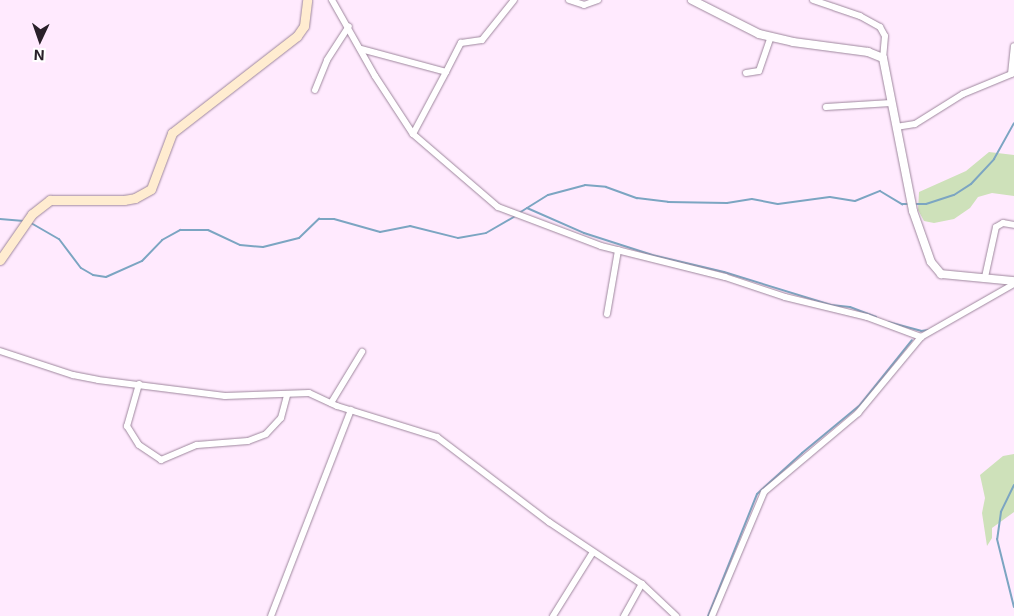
<!DOCTYPE html>
<html>
<head>
<meta charset="utf-8">
<style>
  body { margin:0 }
  #map { position:relative; width:1014px; height:616px; overflow:hidden; background:#ffeafe; font-family:Inter,sans-serif }
  div>[style] { position:absolute }
  .green>* { inset:0; background:#cee1ba }
  .stream>* { height:2px; margin:-1px; padding:0 1px; transform-origin:1px; border-radius:1px; background:#7ca5c2 }
  .roads { filter:drop-shadow(0 0 1px #9e879d) drop-shadow(0 0 1px #9e879d) }
  .minor>* { height:6px; margin:-3px; padding:0 3px; transform-origin:3px; border-radius:3px; background:#fff }
  .tertiary>* { height:8px; margin:-4px; padding:0 4px; transform-origin:4px; border-radius:4px; background:#fff }
  .secondary>* { height:9px; margin:-4.5px; padding:0 4.5px; transform-origin:4.5px; border-radius:4.5px; background:#ffecd0 }
  span { translate:-50% -50%; white-space:nowrap; text-align:center; line-height:1.15; -webkit-text-stroke:4.5px #fff; paint-order:stroke }
  .north { position:absolute; left:15px; top:15px; width:50px; height:50px; -webkit-text-stroke:4px #fff; paint-order:stroke; rotate:183deg; font-size:14px; font-weight:700; line-height:20px; text-align:center; color:#292029 }
  .north::after { content:''; display:block; margin:auto; width:18px; height:22px; background:#292029; clip-path:polygon(50% 0,100% 100%,50% 72%,0 100%) }
</style>
</head>
<body>
<div id="map">
  <div class="green">
    <div style="clip-path:polygon(989px 152px,1014px 155px,1014px 196px,992px 193px,978px 197px,970px 208px,954px 219px,934px 223px,924px 221px,918px 210px,919px 192px,966px 171px)"></div>
    <div style="clip-path:polygon(1014px 454px,1014px 512px,992px 528px,992px 538px,987px 546px,982px 513px,985px 498px,980px 475px,1003px 456px)"></div>
  </div>
  <div class="stream">
    <div style="left:913px;top:204px;width:13px"></div>
    <div style="left:926px;top:204px;width:29px;rotate:-18deg"></div>
    <div style="left:954px;top:195px;width:20px;rotate:-33deg"></div>
    <div style="left:971px;top:184px;width:34px;rotate:-47deg"></div>
    <div style="left:994px;top:159px;width:41px;rotate:-60.9deg"></div>
    <div style="left:527px;top:208px;width:62px;rotate:23.7deg"></div>
    <div style="left:584px;top:233px;width:71px;rotate:17.9deg"></div>
    <div style="left:652px;top:255px;width:74px;rotate:13.3deg"></div>
    <div style="left:724px;top:272px;width:112px;rotate:17.1deg"></div>
    <div style="left:831px;top:305px;width:19px;rotate:6deg"></div>
    <div style="left:850px;top:307px;width:28px;rotate:21deg"></div>
    <div style="left:519px;top:213px;width:34px;rotate:-32deg"></div>
    <div style="left:548px;top:195px;width:38px;rotate:-15deg"></div>
    <div style="left:585px;top:185px;width:21px;rotate:5deg"></div>
    <div style="left:606px;top:187px;width:33px;rotate:20deg"></div>
    <div style="left:637px;top:198px;width:31px;rotate:7deg"></div>
    <div style="left:668px;top:202px;width:59px;rotate:1deg"></div>
    <div style="left:727px;top:203px;width:25px;rotate:-9deg"></div>
    <div style="left:752px;top:199px;width:26px;rotate:11deg"></div>
    <div style="left:778px;top:204px;width:52px;rotate:-7.7deg"></div>
    <div style="left:830px;top:197px;width:25px;rotate:9deg"></div>
    <div style="left:855px;top:201px;width:27px;rotate:-22deg"></div>
    <div style="left:880px;top:191px;width:26px;rotate:31deg"></div>
    <div style="left:902px;top:204px;width:6px"></div>
    <div style="left:0;top:219px;width:24px;rotate:5deg"></div>
    <div style="left:31px;top:223px;width:32px;rotate:30deg"></div>
    <div style="left:59px;top:239px;width:36px;rotate:53deg"></div>
    <div style="left:81px;top:268px;width:14px;rotate:30deg"></div>
    <div style="left:93px;top:275px;width:13px;rotate:9deg"></div>
    <div style="left:106px;top:277px;width:39px;rotate:-24deg"></div>
    <div style="left:142px;top:261px;width:29px;rotate:-46deg"></div>
    <div style="left:162px;top:240px;width:21px;rotate:-29deg"></div>
    <div style="left:180px;top:230px;width:28px"></div>
    <div style="left:208px;top:230px;width:35px;rotate:25deg"></div>
    <div style="left:240px;top:245px;width:23px;rotate:5deg"></div>
    <div style="left:263px;top:247px;width:37px;rotate:-14deg"></div>
    <div style="left:299px;top:238px;width:28px;rotate:-44deg"></div>
    <div style="left:319px;top:219px;width:15px"></div>
    <div style="left:334px;top:219px;width:48px;rotate:15.8deg"></div>
    <div style="left:380px;top:232px;width:31px;rotate:-11deg"></div>
    <div style="left:410px;top:226px;width:49px;rotate:14deg"></div>
    <div style="left:458px;top:238px;width:28px;rotate:-10deg"></div>
    <div style="left:486px;top:233px;width:34px;rotate:-30deg"></div>
    <div style="left:888px;top:322px;width:34px;rotate:15deg"></div>
    <div style="left:921px;top:331px;width:8px;rotate:-7deg"></div>
    <div style="left:1014px;top:485px;width:30px;rotate:116deg"></div>
    <div style="left:1001px;top:512px;width:27px;rotate:98deg"></div>
    <div style="left:997px;top:539px;width:70px;rotate:76deg"></div>
    <div style="left:708px;top:616px;width:131px;rotate:-68.1deg"></div>
    <div style="left:757px;top:494px;width:61px;rotate:-42.3deg"></div>
    <div style="left:802px;top:453px;width:75px;rotate:-39.6deg"></div>
    <div style="left:860px;top:405px;width:83px;rotate:-51.3deg"></div>
  </div>
  <div class="roads">
    <div class="minor">
      <div style="left:332px;top:0;width:87px;rotate:60.5deg"></div>
      <div style="left:375px;top:76px;width:69px;rotate:56.8deg"></div>
      <div style="left:413px;top:134px;width:112px;rotate:40.7deg"></div>
      <div style="left:498px;top:207px;width:110px;rotate:20.7deg"></div>
      <div style="left:601px;top:246px;width:128px;rotate:14deg"></div>
      <div style="left:725px;top:277px;width:63px;rotate:18.4deg"></div>
      <div style="left:785px;top:297px;width:84px;rotate:13.7deg"></div>
      <div style="left:867px;top:317px;width:58px;rotate:20.3deg"></div>
      <div style="left:569px;top:0;width:16px;rotate:18deg"></div>
      <div style="left:584px;top:5px;width:15px;rotate:-20deg"></div>
      <div style="left:813px;top:0;width:50px;rotate:18.8deg"></div>
      <div style="left:860px;top:16px;width:23px;rotate:29deg"></div>
      <div style="left:880px;top:27px;width:10px;rotate:61deg"></div>
      <div style="left:885px;top:36px;width:22px;rotate:95deg"></div>
      <div style="left:361px;top:49px;width:88px;rotate:15.1deg"></div>
      <div style="left:446px;top:72px;width:33px;rotate:-63deg"></div>
      <div style="left:461px;top:43px;width:21px;rotate:-8deg"></div>
      <div style="left:482px;top:40px;width:51px;rotate:-51.3deg"></div>
      <div style="left:746px;top:73px;width:13px;rotate:-9deg"></div>
      <div style="left:759px;top:71px;width:36px;rotate:-71deg"></div>
      <div style="left:1011px;top:74px;width:28px;rotate:-84deg"></div>
      <div style="left:315px;top:90px;width:32px;rotate:-68deg"></div>
      <div style="left:327px;top:60px;width:40px;rotate:-57.1deg"></div>
      <div style="left:826px;top:107px;width:65px;rotate:-3.5deg"></div>
      <div style="left:896px;top:127px;width:19px;rotate:-9deg"></div>
      <div style="left:915px;top:124px;width:57px;rotate:-32deg"></div>
      <div style="left:963px;top:94px;width:55px;rotate:-22.4deg"></div>
      <div style="left:413px;top:134px;width:70px;rotate:-62deg"></div>
      <div style="left:985px;top:277px;width:51px;rotate:-77.6deg"></div>
      <div style="left:996px;top:227px;width:8px;rotate:-30deg"></div>
      <div style="left:1003px;top:223px;width:11px;rotate:10deg"></div>
      <div style="left:607px;top:314px;width:65px;rotate:-80.2deg"></div>
      <div style="left:0;top:351px;width:77px;rotate:18.2deg"></div>
      <div style="left:73px;top:375px;width:25px;rotate:11deg"></div>
      <div style="left:98px;top:380px;width:128px;rotate:7.2deg"></div>
      <div style="left:225px;top:396px;width:84px;rotate:-2deg"></div>
      <div style="left:309px;top:393px;width:31px;rotate:25deg"></div>
      <div style="left:337px;top:406px;width:105px;rotate:17.2deg"></div>
      <div style="left:437px;top:437px;width:141px;rotate:37.2deg"></div>
      <div style="left:549px;top:522px;width:112px;rotate:33.7deg"></div>
      <div style="left:642px;top:584px;width:47px;rotate:43.3deg"></div>
      <div style="left:139px;top:384px;width:44px;rotate:105.9deg"></div>
      <div style="left:127px;top:426px;width:22px;rotate:58deg"></div>
      <div style="left:139px;top:445px;width:27px;rotate:34deg"></div>
      <div style="left:161px;top:460px;width:39px;rotate:-23deg"></div>
      <div style="left:197px;top:445px;width:51px;rotate:-4.5deg"></div>
      <div style="left:248px;top:441px;width:19px;rotate:-21deg"></div>
      <div style="left:266px;top:434px;width:22px;rotate:-47deg"></div>
      <div style="left:281px;top:418px;width:24px;rotate:-75deg"></div>
      <div style="left:331px;top:403px;width:60px;rotate:-58.7deg"></div>
      <div style="left:271px;top:616px;width:221px;rotate:-68.8deg"></div>
      <div style="left:553px;top:616px;width:75px;rotate:-58deg"></div>
      <div style="left:624px;top:616px;width:37px;rotate:-61deg"></div>
      <div style="left:712px;top:616px;width:134px;rotate:-67.2deg"></div>
      <div style="left:764px;top:492px;width:123px;rotate:-40deg"></div>
      <div style="left:858px;top:413px;width:99px;rotate:-50.3deg"></div>
      <div style="left:921px;top:337px;width:107px;rotate:-29.7deg"></div>
    </div>
    <div class="tertiary">
      <div style="left:692px;top:0;width:75px;rotate:26.9deg"></div>
      <div style="left:759px;top:34px;width:35px;rotate:13deg"></div>
      <div style="left:793px;top:42px;width:76px;rotate:7.6deg"></div>
      <div style="left:868px;top:52px;width:16px;rotate:22deg"></div>
      <div style="left:883px;top:58px;width:156px;rotate:78.9deg"></div>
      <div style="left:913px;top:211px;width:54px;rotate:70.6deg"></div>
      <div style="left:931px;top:262px;width:16px;rotate:50deg"></div>
      <div style="left:941px;top:274px;width:73px;rotate:5.5deg"></div>
    </div>
    <div class="secondary">
      <div style="left:0;top:260px;width:56px;rotate:-55.2deg"></div>
      <div style="left:32px;top:214px;width:23px;rotate:-38deg"></div>
      <div style="left:50px;top:200px;width:74px"></div>
      <div style="left:124px;top:200px;width:11px;rotate:-10deg"></div>
      <div style="left:135px;top:198px;width:18px;rotate:-29deg"></div>
      <div style="left:151px;top:189px;width:60px;rotate:-69.4deg"></div>
      <div style="left:172px;top:133px;width:158px;rotate:-37.8deg"></div>
      <div style="left:297px;top:36px;width:12px;rotate:-55deg"></div>
      <div style="left:304px;top:26px;width:26px;rotate:-83deg"></div>
    </div>
  </div>
  <div class="north">N</div>
</div>
</body>
</html>
